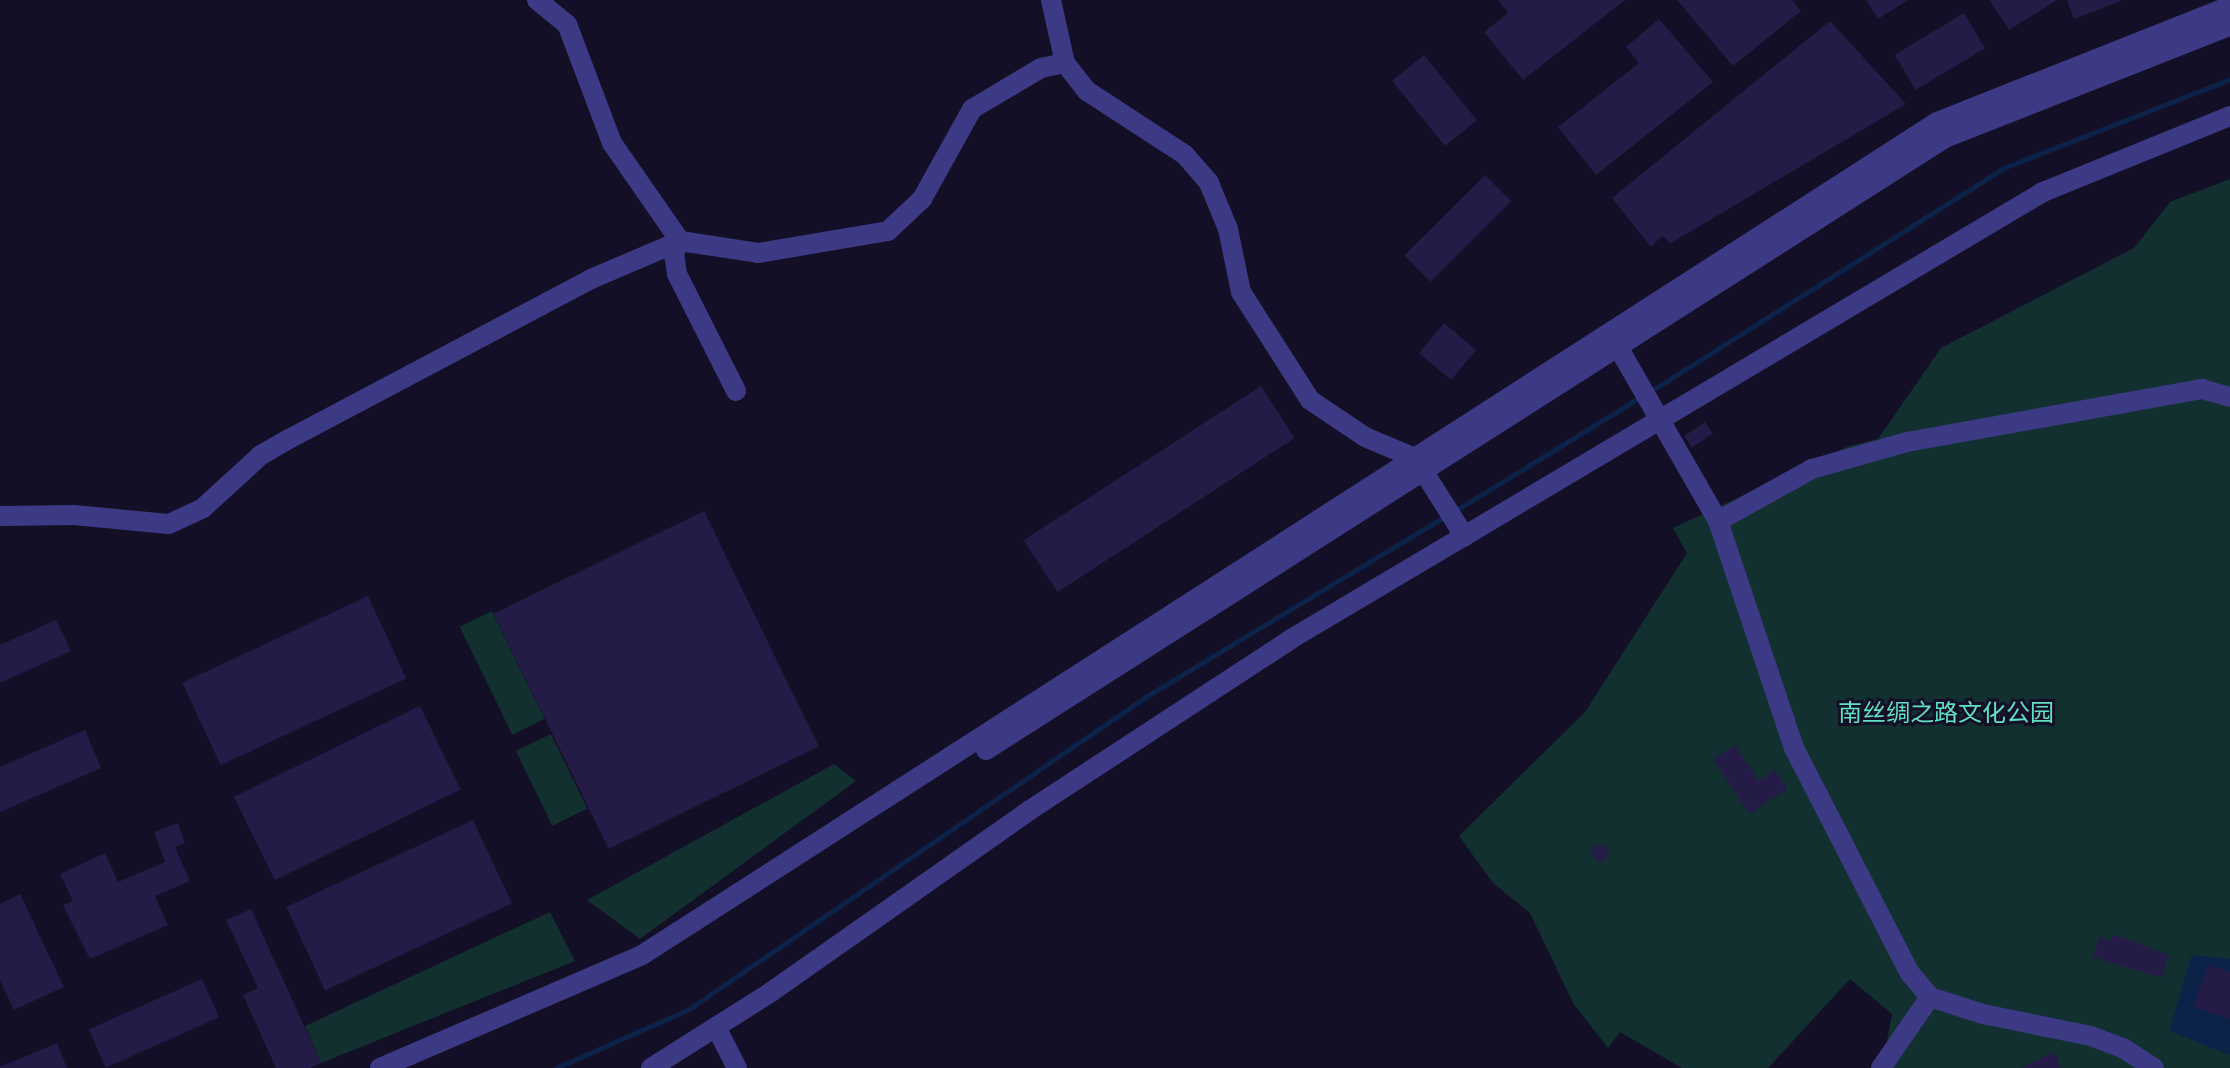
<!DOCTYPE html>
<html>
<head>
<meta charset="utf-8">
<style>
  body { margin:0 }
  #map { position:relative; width:2230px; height:1068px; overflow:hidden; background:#130f26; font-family:"Public Sans","Noto Sans SC",sans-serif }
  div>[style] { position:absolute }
  .green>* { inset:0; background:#12302f; transform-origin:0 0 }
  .water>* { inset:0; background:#0c2248 }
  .stream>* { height:5px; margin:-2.5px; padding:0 2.5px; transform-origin:2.5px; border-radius:2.5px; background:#0c2248 }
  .building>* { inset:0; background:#241b47; transform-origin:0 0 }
  .round { border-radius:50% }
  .minor>* { height:20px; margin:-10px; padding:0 10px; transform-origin:10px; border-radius:10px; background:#3d3a85 }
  span { translate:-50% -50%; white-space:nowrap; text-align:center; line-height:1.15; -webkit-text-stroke:6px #130f26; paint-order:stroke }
  .park-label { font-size:24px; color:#5fe0c0 }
</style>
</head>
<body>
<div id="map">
  <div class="green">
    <div style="clip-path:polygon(2230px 179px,2230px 1068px,1882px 1068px,1892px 1014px,1850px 979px,1768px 1068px,1682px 1068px,1620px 1032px,1608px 1048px,1573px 1003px,1530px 913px,1493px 883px,1459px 836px,1585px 712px,1687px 553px,1673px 528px,1849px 446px,1878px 439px,1941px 348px,2134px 248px,2170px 202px)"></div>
    <div style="left:492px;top:611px;width:120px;height:36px;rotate:64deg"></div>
    <div style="left:551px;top:734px;width:83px;height:39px;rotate:64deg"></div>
    <div style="clip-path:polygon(834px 764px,856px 781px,640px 939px,587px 900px)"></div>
    <div style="clip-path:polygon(550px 912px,575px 961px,321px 1063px,305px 1026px)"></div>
  </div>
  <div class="water">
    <div style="clip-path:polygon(2192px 955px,2230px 959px,2230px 1055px,2169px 1031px)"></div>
  </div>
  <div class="stream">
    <div style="left:1651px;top:391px;width:420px;rotate:-32.3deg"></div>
    <div style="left:2006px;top:167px;width:241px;rotate:-21.4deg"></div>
    <div style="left:1453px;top:512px;width:222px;rotate:-31.5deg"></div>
    <div style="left:556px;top:1068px;width:145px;rotate:-23.9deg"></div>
    <div style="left:689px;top:1009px;width:555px;rotate:-34.35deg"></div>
    <div style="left:1147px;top:696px;width:347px;rotate:-31.1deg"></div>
  </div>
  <div class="building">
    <div style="clip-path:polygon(1498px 0,1625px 0,1523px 80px,1484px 32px,1508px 13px)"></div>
    <div style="clip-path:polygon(1677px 0,1792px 0,1801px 11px,1733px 66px)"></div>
    <div style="clip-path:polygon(1866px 0,1908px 0,1878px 19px)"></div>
    <div style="clip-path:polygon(1989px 0,2057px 0,2009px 30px)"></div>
    <div style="clip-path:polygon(2067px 0,2121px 0,2121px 1px,2074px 19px)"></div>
    <div style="left:1964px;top:13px;width:41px;height:81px;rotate:59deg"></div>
    <div style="clip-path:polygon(1659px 19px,1713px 82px,1596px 175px,1558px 127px,1639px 63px,1626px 47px)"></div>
    <div style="clip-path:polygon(1830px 21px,1906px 104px,1671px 243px,1662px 236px,1651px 247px,1612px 198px)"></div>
    <div style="left:1424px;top:55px;width:84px;height:41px;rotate:51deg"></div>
    <div style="left:1485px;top:175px;width:37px;height:114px;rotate:45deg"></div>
    <div style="left:1444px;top:323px;width:42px;height:39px;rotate:40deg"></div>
    <div style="left:1261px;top:386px;width:62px;height:283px;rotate:57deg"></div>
    <div style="left:1705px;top:422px;width:14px;height:25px;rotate:56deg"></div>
    <div style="left:704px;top:511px;width:262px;height:234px;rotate:64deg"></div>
    <div style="left:368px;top:596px;width:91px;height:205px;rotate:65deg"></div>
    <div style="clip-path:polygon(56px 620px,71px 651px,0 683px,0 645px)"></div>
    <div style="left:420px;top:706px;width:93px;height:207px;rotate:64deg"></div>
    <div style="clip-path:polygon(85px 730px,101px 768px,0 812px,0 767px)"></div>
    <div style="clip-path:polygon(1735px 745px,1759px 781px,1775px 770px,1787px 789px,1749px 814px,1713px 759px)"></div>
    <div style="left:473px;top:820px;width:92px;height:206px;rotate:65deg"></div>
    <div style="clip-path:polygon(178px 823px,185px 843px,175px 847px,190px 881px,155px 896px,168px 925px,90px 959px,63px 905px,73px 901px,60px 874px,105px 853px,118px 882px,165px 862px,154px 832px)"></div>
    <div class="round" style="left:1592px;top:845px;width:16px;height:16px"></div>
    <div style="clip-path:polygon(20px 894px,64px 987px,14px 1010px,0 981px,0 904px)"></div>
    <div style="clip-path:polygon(251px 909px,321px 1063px,310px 1068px,276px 1068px,243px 995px,258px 988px,226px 920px)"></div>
    <div style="clip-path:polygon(2113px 934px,2169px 955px,2162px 978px,2093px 957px,2099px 937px,2111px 941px)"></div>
    <div style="clip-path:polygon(2208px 965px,2230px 972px,2230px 1019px,2194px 1007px)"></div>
    <div style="left:202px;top:979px;width:42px;height:124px;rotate:66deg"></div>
    <div style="clip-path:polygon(57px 1043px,67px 1068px,0 1068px,0 1067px)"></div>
    <div style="clip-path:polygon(2054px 1052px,2061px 1068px,2021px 1068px)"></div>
  </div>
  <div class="minor">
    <div style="left:537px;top:0;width:38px;rotate:39deg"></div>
    <div style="left:567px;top:24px;width:127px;rotate:69.3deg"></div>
    <div style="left:612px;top:143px;width:119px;rotate:55.2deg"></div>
    <div style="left:680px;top:241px;width:13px;rotate:117deg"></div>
    <div style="left:674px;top:253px;width:21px;rotate:82deg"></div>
    <div style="left:677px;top:274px;width:131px;rotate:63.2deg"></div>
    <div style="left:1051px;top:0;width:65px;rotate:77.5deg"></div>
    <div style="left:1065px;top:63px;width:36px;rotate:52deg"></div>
    <div style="left:1087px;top:91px;width:117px;rotate:33.1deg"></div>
    <div style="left:1185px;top:155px;width:37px;rotate:49deg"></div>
    <div style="left:1209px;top:183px;width:50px;rotate:67.6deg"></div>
    <div style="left:1228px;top:229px;width:64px;rotate:78.3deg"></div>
    <div style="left:1241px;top:292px;width:128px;rotate:57.4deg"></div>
    <div style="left:1310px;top:400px;width:66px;rotate:33.9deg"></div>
    <div style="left:1365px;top:437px;width:54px;rotate:22.8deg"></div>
    <div style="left:1415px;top:458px;width:93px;rotate:57.7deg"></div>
    <div style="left:1618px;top:347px;width:201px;rotate:60.1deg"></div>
    <div style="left:1718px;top:521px;width:239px;rotate:71.5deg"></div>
    <div style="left:1794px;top:748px;width:252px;rotate:62.8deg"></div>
    <div style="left:1909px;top:972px;width:33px;rotate:50deg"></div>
    <div style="left:1930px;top:997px;width:56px;rotate:17.8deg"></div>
    <div style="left:1983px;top:1014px;width:110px;rotate:11.5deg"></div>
    <div style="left:2091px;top:1036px;width:34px;rotate:21deg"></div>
    <div style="left:2123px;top:1048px;width:37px;rotate:33deg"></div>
    <div style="left:0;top:516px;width:74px;rotate:-0.8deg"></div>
    <div style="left:74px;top:515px;width:95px;rotate:5.4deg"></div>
    <div style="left:169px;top:524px;width:38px;rotate:-25deg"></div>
    <div style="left:203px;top:508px;width:79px;rotate:-42.4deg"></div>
    <div style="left:261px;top:455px;width:32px;rotate:-30deg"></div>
    <div style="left:289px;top:439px;width:342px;rotate:-27.9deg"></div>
    <div style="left:591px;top:279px;width:97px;rotate:-23.1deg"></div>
    <div style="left:680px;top:241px;width:79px;rotate:8.7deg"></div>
    <div style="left:758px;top:253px;width:132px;rotate:-9.6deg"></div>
    <div style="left:888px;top:231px;width:47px;rotate:-43.3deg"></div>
    <div style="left:922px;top:199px;width:103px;rotate:-60.9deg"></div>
    <div style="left:972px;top:109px;width:80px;rotate:-30.7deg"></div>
    <div style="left:1041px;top:68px;width:25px;rotate:-12deg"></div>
    <div style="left:1718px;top:521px;width:107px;rotate:-29deg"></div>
    <div style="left:1812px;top:469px;width:99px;rotate:-15.9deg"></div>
    <div style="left:1907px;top:442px;width:300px;rotate:-10.2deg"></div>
    <div style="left:2202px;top:389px;width:29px;rotate:16deg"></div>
    <div style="left:986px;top:750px;width:1138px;rotate:-32.54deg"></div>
    <div style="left:1945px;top:138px;width:306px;rotate:-21.5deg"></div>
    <div style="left:716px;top:1027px;width:46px;rotate:62.9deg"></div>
    <div style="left:380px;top:1068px;width:285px;rotate:-23.3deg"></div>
    <div style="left:642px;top:955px;width:1540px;rotate:-32.75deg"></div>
    <div style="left:1937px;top:122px;width:315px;rotate:-21.6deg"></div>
    <div style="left:651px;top:1068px;width:142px;rotate:-32.3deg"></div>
    <div style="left:771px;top:992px;width:317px;rotate:-35.1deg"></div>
    <div style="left:1030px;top:810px;width:312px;rotate:-33.2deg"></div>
    <div style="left:1291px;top:639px;width:875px;rotate:-30.73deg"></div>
    <div style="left:2043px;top:192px;width:202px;rotate:-22.1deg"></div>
    <div style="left:1881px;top:1068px;width:86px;rotate:-55.4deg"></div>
  </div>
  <div class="park-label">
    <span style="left:1946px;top:713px">南丝绸之路文化公园</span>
  </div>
</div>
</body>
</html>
